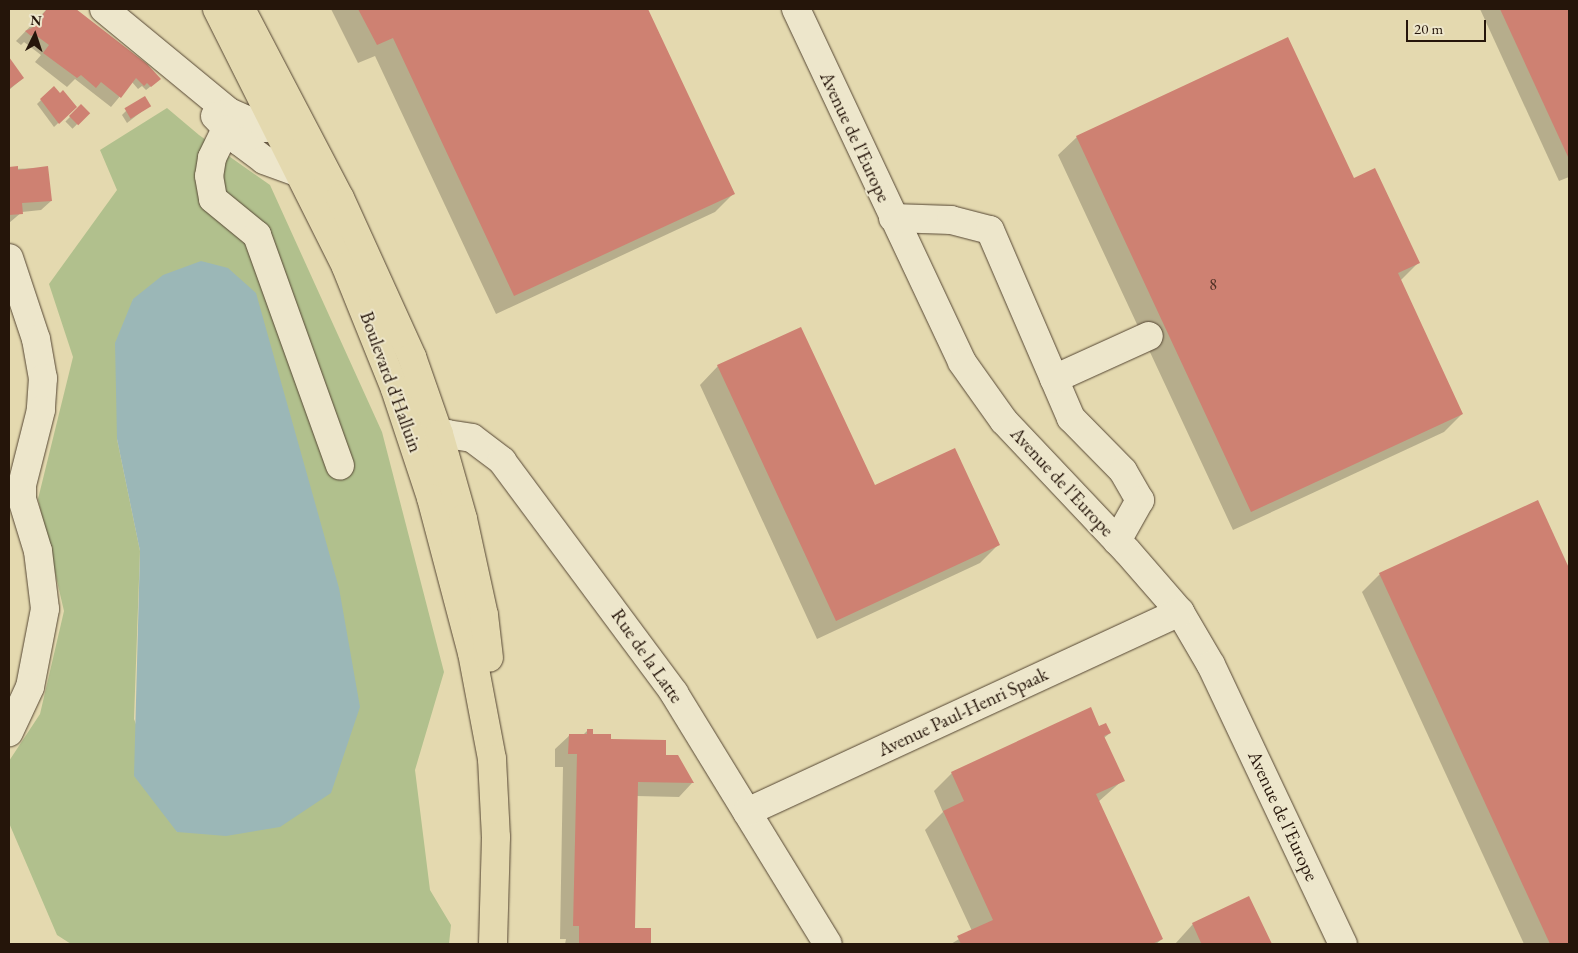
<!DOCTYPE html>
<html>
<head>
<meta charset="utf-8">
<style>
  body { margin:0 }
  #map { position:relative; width:1578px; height:953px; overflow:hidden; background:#e4d9af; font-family:"EB Garamond",serif }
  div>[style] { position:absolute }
  .green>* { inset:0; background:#b1c08d }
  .water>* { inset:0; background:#9bb7b7 }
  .shadow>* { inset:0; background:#0003; transform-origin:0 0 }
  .building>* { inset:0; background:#ce8172; transform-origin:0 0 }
  .roads { filter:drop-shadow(0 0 1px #554633) drop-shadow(0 0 1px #554633) }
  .minor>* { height:28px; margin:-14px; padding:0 14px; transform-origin:14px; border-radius:14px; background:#ede6cb }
  .major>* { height:28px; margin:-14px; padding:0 14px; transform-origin:14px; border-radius:14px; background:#e4d9af }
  span { translate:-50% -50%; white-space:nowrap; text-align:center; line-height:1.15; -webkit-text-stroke:4px #ede6cb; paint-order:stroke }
  .number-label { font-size:16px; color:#4f3024 }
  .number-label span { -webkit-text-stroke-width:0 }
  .street-label { font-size:19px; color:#25150a }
  .frame { position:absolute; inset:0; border:10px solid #25150a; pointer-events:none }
  .north { position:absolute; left:10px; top:10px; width:50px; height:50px; -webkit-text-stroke:4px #ede6cb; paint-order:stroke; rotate:4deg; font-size:14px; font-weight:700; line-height:20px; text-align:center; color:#25150a }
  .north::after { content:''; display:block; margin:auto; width:18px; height:22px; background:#25150a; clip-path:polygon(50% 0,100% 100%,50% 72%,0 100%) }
  .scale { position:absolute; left:1406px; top:20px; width:80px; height:22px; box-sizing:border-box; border:2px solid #25150a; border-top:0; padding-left:6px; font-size:15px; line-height:18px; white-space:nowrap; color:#25150a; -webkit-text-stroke:4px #ede6cb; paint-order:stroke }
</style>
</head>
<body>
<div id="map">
  <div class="green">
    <div style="clip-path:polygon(evenodd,167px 108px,199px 135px,270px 185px,382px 432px,444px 672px,415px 770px,430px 890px,451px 925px,449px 944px,71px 944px,57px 935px,9px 823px,9px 761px,40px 714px,64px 611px,38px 499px,73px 357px,49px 284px,117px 190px,100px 150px,167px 108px,133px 299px,177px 832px,134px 719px,140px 551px,117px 439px,133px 299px)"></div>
  </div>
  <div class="water">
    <div style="clip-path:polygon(201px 261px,228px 268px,256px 293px,339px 588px,360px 707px,331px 793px,280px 827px,226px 836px,177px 832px,134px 776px,140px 551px,117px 439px,115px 343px,133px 299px,163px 275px)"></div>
  </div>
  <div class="shadow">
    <div style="clip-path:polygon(47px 9px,74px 9px,146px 65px,155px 83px,146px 90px,142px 86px,138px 89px,132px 82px,111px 107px,75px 79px,67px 87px,35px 62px,41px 55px,24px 42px,21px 45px,16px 41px)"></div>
    <div style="clip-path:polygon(331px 9px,647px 9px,733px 194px,715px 212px,496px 314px,375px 56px,358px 63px)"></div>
    <div style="clip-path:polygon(1480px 9px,1569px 9px,1569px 177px,1559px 181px)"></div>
    <div style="clip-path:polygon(9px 59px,23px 78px,9px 90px)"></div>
    <div style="clip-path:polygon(41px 100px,75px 107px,54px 127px,37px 104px)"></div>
    <div style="clip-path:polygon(150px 105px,127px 123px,122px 115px,126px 111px)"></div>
    <div style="left:81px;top:106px;width:10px;height:22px;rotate:45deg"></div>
    <div style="clip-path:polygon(1077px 137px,1353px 180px,1418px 263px,1400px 281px,1462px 414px,1444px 432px,1233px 530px,1058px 155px)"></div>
    <div style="clip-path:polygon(47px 168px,51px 201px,41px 210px,22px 212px,9px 223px,9px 169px)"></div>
    <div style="clip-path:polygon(718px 366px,874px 487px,998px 545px,980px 563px,817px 639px,700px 385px)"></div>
    <div style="clip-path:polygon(1537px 502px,1569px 571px,1569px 944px,1524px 944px,1362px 592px,1380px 574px)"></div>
    <div style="clip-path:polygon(1099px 727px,1110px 733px,1104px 738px,1123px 780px,1098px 802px,1162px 939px,1156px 944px,951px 944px,972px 931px,925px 830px,943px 812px,934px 791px,952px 773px)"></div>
    <div style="clip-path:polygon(587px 731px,592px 735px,664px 756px,692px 783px,679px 797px,636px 796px,634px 929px,650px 929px,649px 944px,565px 944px,566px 939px,560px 939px,563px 767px,555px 767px,555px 749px,570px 735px,583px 735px)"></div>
    <div style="clip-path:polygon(1249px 898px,1271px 944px,1175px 944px,1193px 924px)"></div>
  </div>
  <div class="building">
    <div style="clip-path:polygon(47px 9px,76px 9px,147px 64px,161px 79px,151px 87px,147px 83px,144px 86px,136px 78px,121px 98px,101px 82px,96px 88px,81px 75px,77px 78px,43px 53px,49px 45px,34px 34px,31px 36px,25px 31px,32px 28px)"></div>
    <div style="clip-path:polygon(358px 9px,648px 9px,735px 194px,514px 296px,393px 38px,377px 45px)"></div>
    <div style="clip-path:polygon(1500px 9px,1569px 9px,1569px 159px)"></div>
    <div style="clip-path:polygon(1288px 37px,1354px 178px,1375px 168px,1420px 263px,1398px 273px,1463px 414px,1251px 512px,1076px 136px)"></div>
    <div style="clip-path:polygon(9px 57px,24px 78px,9px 89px)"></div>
    <div style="clip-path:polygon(54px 86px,60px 93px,63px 90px,77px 107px,59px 124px,40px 99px)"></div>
    <div style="left:145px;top:96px;width:12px;height:24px;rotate:59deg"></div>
    <div style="left:81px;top:104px;width:13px;height:17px;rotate:45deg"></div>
    <div style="clip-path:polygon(18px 166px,18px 170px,48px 166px,52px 201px,22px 203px,23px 214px,9px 215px,9px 167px)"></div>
    <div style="clip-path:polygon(801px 327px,875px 485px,955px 448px,1000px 545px,836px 621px,717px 365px)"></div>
    <div style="clip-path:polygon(1538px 500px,1569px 568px,1569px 944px,1550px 944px,1379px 573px)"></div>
    <div style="clip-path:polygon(1091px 707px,1099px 726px,1106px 723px,1111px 733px,1104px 736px,1125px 781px,1096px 794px,1163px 939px,1152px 944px,961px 944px,957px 936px,993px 920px,943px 811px,964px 801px,951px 772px)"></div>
    <div style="clip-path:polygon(587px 729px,593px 729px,593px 734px,611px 734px,611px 739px,666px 740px,666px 755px,678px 755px,694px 783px,638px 782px,635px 928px,651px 928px,651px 944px,579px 944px,579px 926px,573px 926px,577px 754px,568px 754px,569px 734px,587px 734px)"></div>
    <div style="clip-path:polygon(1249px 896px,1272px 944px,1197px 944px,1201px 943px,1192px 923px)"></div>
  </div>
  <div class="roads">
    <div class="minor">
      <div style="left:104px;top:9px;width:162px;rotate:39.5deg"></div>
      <div style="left:229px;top:112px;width:39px;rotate:24deg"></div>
      <div style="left:265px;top:128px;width:32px;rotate:-2deg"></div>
      <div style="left:796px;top:9px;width:390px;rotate:64.8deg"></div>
      <div style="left:962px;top:362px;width:72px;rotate:54.6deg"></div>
      <div style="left:1004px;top:421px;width:179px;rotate:46.6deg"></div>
      <div style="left:1127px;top:551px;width:81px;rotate:49deg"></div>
      <div style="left:1180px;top:612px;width:61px;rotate:59.7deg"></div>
      <div style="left:1211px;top:665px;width:309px;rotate:64.7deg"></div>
      <div style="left:215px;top:116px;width:35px;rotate:46deg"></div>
      <div style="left:239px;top:141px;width:31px;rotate:37deg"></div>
      <div style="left:264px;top:160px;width:33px;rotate:20deg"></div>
      <div style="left:295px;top:171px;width:23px;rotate:2deg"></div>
      <div style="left:226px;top:129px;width:32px;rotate:116deg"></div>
      <div style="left:212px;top:158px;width:18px;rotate:99deg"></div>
      <div style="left:209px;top:176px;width:23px;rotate:80deg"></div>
      <div style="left:213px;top:199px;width:57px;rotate:39.3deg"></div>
      <div style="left:257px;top:235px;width:245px;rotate:70.2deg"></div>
      <div style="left:893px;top:218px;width:58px;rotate:2deg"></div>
      <div style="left:951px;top:220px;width:40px;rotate:14.4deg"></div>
      <div style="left:990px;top:230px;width:205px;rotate:66.7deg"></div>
      <div style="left:1071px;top:418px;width:74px;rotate:45.5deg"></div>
      <div style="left:1123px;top:471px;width:34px;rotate:60deg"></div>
      <div style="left:1140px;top:500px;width:47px;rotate:119.3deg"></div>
      <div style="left:9px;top:258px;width:85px;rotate:71.6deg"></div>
      <div style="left:36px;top:339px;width:40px;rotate:80deg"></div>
      <div style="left:43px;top:378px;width:32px;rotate:94deg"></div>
      <div style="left:41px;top:410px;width:77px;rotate:104.2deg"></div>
      <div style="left:22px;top:485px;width:14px;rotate:90deg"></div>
      <div style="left:22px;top:499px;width:54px;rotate:72.9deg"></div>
      <div style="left:38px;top:551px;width:58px;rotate:83.1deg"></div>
      <div style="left:45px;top:609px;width:79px;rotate:100.9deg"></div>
      <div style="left:30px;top:687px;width:50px;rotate:115deg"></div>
      <div style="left:1054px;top:379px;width:104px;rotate:-24.4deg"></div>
      <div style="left:416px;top:437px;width:31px;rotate:-6deg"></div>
      <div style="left:447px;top:434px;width:25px;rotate:9deg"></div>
      <div style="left:472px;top:438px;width:38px;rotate:37deg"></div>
      <div style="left:502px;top:461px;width:289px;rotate:53.4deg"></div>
      <div style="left:674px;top:693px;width:294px;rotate:58.5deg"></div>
      <div style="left:747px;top:812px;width:477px;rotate:-24.8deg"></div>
    </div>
    <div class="major">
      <div style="left:217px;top:9px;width:288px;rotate:63.4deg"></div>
      <div style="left:346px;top:267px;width:131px;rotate:68.1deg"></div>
      <div style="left:395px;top:389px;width:115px;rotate:71.7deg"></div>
      <div style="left:431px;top:498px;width:160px;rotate:75.2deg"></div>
      <div style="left:472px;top:653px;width:108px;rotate:79.3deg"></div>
      <div style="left:492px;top:759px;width:78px;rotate:87.1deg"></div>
      <div style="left:496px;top:837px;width:107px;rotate:91.6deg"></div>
      <div style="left:241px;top:9px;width:213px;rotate:62.4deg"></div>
      <div style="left:340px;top:198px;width:175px;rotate:65.6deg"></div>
      <div style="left:412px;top:357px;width:82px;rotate:70.7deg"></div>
      <div style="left:439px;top:434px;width:88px;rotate:74.2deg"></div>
      <div style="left:463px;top:519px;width:98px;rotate:77.7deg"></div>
      <div style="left:484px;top:615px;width:43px;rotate:83.4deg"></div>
    </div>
  </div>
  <div class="number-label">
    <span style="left:1213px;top:285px">8</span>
  </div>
  <div class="street-label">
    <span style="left:855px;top:137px;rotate:65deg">Avenue de l'Europe</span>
    <span style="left:391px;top:382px;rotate:70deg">Boulevard d'Halluin</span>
    <span style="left:1062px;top:482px;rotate:47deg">Avenue de l'Europe</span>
    <span style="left:647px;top:656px;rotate:55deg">Rue de la Latte</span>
    <span style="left:963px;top:712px;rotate:-25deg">Avenue Paul-Henri Spaak</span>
    <span style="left:1283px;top:816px;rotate:65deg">Avenue de l'Europe</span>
  </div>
  <div class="frame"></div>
  <div class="north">N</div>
  <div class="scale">20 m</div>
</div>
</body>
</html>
